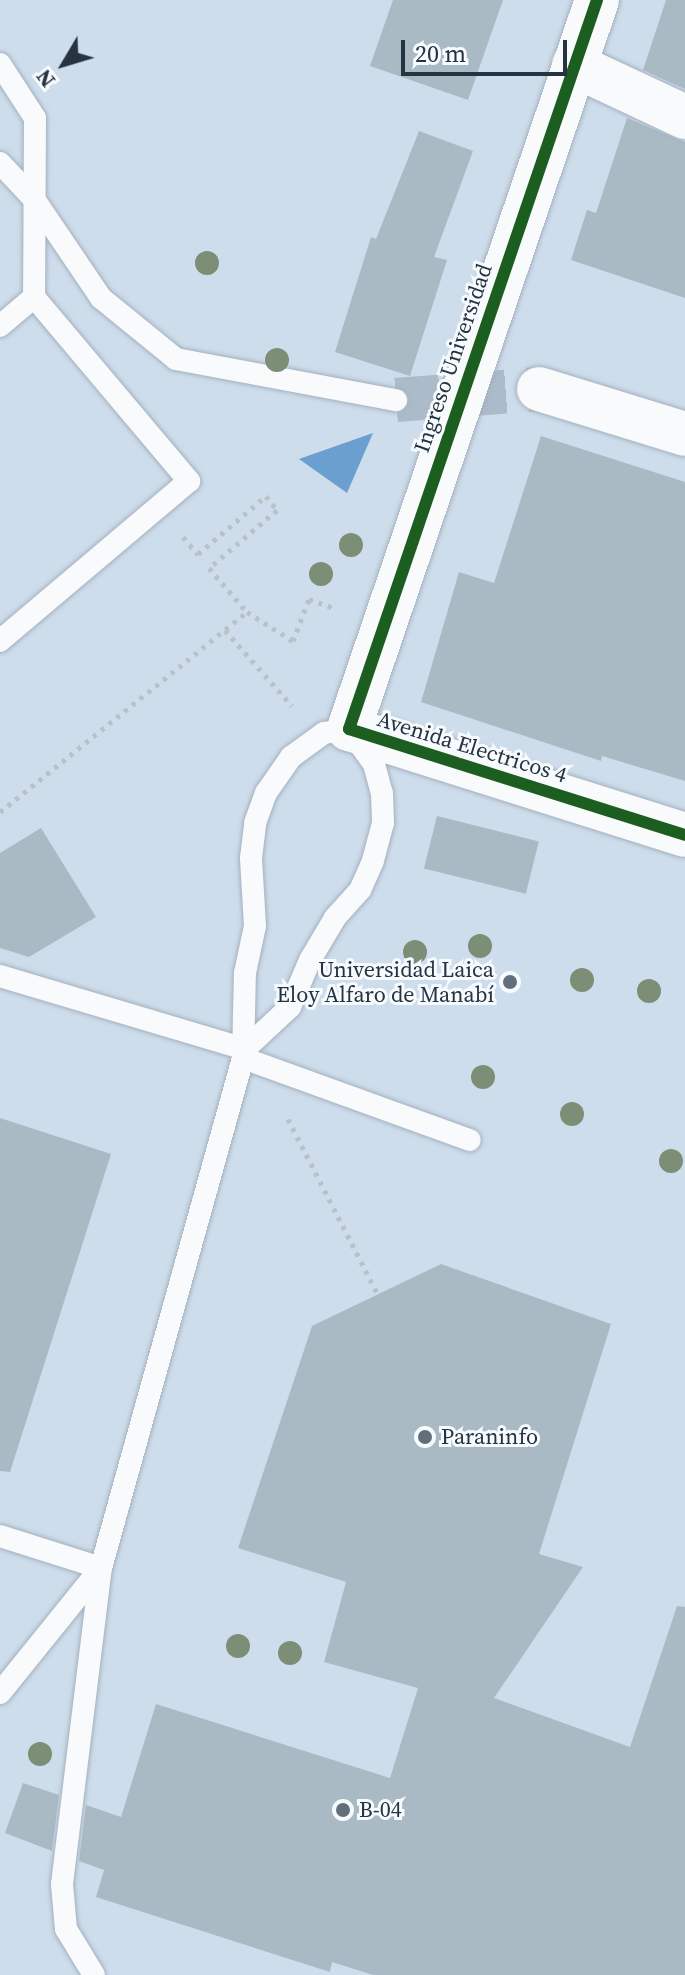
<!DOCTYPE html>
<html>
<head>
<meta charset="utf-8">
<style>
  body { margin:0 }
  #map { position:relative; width:685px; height:1975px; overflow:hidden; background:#ceddec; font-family:"Source Serif 4",serif }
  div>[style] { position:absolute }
  .water>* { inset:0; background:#6b9fd0 }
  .building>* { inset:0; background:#aabac5; transform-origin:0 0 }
  .minor-tunnel>* { height:44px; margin-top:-22px; transform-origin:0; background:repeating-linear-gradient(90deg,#acbbca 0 44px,transparent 0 66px) }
  .path>* { height:5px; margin-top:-2.5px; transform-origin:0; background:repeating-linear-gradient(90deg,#bac1c7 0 4px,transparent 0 10px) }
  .roads { filter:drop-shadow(0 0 2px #a4b1be) drop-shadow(0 0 2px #a4b1be) }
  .service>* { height:22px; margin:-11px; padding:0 11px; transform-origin:11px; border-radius:11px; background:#f8fafc }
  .minor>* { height:44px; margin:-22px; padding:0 22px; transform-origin:22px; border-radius:22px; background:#f8fafc }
  .cycleway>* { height:12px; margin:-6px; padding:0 6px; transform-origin:6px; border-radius:6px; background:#1b5e20 }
  .trees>* { width:24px; height:24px; margin:-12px; border-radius:50%; background:#7c8f76 }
  .dots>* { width:22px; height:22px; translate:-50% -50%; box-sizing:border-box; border:4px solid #f7fbfe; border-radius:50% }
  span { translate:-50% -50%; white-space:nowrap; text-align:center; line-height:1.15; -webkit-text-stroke:6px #f7fbfe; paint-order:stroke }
  .street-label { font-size:22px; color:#263441 }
  .poi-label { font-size:22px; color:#263441 }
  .right { translate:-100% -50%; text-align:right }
  .left { translate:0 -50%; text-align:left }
  .north { position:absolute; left:24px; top:24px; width:80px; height:80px; -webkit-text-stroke:6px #f7fbfe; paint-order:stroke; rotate:232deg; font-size:22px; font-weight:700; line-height:32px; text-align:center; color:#263441 }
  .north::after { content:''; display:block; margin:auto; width:28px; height:36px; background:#263441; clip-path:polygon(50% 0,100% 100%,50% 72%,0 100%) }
  .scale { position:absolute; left:401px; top:40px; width:166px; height:36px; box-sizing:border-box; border:4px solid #263441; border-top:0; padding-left:10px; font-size:24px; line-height:28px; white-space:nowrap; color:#263441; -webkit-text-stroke:6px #f7fbfe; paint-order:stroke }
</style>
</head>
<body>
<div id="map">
  <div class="water">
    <div style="clip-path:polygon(373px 433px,347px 493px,299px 459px)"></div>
  </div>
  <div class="building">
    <div style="clip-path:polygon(393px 0,503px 0,468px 100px,370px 66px)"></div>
    <div style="clip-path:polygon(666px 0,685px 0,685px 89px,643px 70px)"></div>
    <div style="clip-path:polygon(627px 118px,685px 142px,685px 298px,571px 260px,587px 210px,596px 213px)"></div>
    <div style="clip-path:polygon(419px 131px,473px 151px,434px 257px,447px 260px,410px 376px,335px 352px,371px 237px,376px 239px)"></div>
    <div style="clip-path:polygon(541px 436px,685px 482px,685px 781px,602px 756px,601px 761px,421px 702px,459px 572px,494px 583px)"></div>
    <div style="left:437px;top:816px;width:105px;height:54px;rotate:14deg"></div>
    <div style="clip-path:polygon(41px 828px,96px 917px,29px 957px,0 948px,0 853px)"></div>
    <div style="clip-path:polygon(0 1118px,111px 1154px,10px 1472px,0 1471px)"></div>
    <div style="clip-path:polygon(441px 1264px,611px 1324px,539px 1554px,583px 1567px,494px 1698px,630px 1747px,677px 1606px,685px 1607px,685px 1975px,373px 1975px,332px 1962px,330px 1972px,96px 1897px,104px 1870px,79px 1861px,86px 1805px,121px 1817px,156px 1704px,390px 1778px,418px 1688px,324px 1662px,346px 1582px,238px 1548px,312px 1326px)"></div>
    <div style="clip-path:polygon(23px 1783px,59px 1795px,52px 1851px,5px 1833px)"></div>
  </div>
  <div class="minor-tunnel">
    <div style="left:396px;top:400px;width:143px;rotate:-4.4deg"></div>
  </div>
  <div class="path">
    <div style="left:183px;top:537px;width:23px;rotate:49deg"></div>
    <div style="left:198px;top:554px;width:89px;rotate:-40.5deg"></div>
    <div style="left:266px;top:496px;width:18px;rotate:52deg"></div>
    <div style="left:277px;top:510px;width:89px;rotate:139.5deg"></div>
    <div style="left:209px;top:568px;width:58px;rotate:49.2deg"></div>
    <div style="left:247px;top:612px;width:54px;rotate:32.2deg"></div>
    <div style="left:293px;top:641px;width:45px;rotate:-69.1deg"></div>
    <div style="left:309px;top:599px;width:29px;rotate:20deg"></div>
    <div style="left:225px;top:630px;width:101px;rotate:48.6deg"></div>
    <div style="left:0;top:812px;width:318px;rotate:-39deg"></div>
    <div style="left:288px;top:1119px;width:198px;rotate:62.9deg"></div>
  </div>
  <div class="roads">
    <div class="service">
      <div style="left:0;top:64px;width:64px;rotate:57.1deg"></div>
      <div style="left:35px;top:118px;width:179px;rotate:90.3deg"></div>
      <div style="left:34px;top:297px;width:241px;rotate:49.9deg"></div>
      <div style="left:189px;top:481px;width:248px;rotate:139.8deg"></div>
      <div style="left:0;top:163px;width:50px;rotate:46.6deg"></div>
      <div style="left:34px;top:199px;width:120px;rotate:55.9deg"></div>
      <div style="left:101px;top:298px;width:97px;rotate:39.1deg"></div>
      <div style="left:176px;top:359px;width:224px;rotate:10.6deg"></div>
      <div style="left:0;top:326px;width:45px;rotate:-40.5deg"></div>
      <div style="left:0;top:976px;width:256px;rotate:16.6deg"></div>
      <div style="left:243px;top:1058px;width:241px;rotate:19.9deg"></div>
      <div style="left:0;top:1536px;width:106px;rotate:17.6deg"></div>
      <div style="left:0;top:1693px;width:159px;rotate:-51.1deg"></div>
      <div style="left:94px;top:1975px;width:54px;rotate:-121.3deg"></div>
      <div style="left:66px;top:1929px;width:45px;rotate:-95.1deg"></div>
      <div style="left:62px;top:1884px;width:318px;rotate:-83deg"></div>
      <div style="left:101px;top:1568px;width:529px;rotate:-74.44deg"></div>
      <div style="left:243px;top:1058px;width:85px;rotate:-88.7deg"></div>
      <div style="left:245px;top:973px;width:48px;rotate:-78deg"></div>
      <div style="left:255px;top:926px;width:68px;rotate:-93.4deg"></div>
      <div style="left:251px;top:858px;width:35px;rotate:-83deg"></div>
      <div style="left:255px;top:823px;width:32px;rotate:-70deg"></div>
      <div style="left:266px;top:793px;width:44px;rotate:-55.2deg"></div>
      <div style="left:291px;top:757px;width:41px;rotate:-36deg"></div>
      <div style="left:324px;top:733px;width:25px;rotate:-9deg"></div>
      <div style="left:349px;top:729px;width:43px;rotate:54.5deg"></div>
      <div style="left:374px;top:764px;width:30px;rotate:75deg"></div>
      <div style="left:382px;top:793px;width:30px;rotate:88deg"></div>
      <div style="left:383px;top:823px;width:39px;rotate:105deg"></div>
      <div style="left:373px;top:861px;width:32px;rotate:114deg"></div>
      <div style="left:360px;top:890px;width:38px;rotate:132deg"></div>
      <div style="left:335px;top:918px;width:49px;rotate:120.8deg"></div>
      <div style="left:310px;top:960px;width:51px;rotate:113.1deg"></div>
      <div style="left:290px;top:1007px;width:62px;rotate:137deg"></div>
    </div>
    <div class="minor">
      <div style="left:597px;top:0;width:770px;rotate:108.79deg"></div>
      <div style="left:349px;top:729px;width:352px;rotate:17.5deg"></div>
      <div style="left:574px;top:65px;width:123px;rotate:25.1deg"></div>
      <div style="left:539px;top:389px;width:153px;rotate:17.1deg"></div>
    </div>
  </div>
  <div class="cycleway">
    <div style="left:597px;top:0;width:770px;rotate:108.79deg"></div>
    <div style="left:349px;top:729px;width:352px;rotate:17.5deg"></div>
  </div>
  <div class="trees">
    <div style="left:207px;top:263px"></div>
    <div style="left:277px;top:360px"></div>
    <div style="left:351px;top:545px"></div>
    <div style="left:321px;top:574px"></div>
    <div style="left:480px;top:946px"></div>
    <div style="left:415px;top:952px"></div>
    <div style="left:582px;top:980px"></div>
    <div style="left:649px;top:991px"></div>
    <div style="left:483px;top:1077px"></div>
    <div style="left:572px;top:1114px"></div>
    <div style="left:671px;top:1161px"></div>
    <div style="left:238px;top:1646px"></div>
    <div style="left:290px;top:1653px"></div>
    <div style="left:40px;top:1754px"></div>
  </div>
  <div class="dots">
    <div style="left:510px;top:982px;background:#616f7d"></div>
    <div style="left:425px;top:1437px;background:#616f7d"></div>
    <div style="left:343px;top:1810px;background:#616f7d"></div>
  </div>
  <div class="street-label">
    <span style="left:453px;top:358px;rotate:-71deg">Ingreso Universidad</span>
    <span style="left:472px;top:747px;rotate:17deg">Avenida Electricos 4</span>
  </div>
  <div class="poi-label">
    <span class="right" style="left:494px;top:982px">Universidad Laica<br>Eloy Alfaro de Manabí</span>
    <span class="left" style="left:441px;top:1437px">Paraninfo</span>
    <span class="left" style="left:359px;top:1810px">B-04</span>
  </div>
  <div class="north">N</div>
  <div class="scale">20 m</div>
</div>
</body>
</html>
